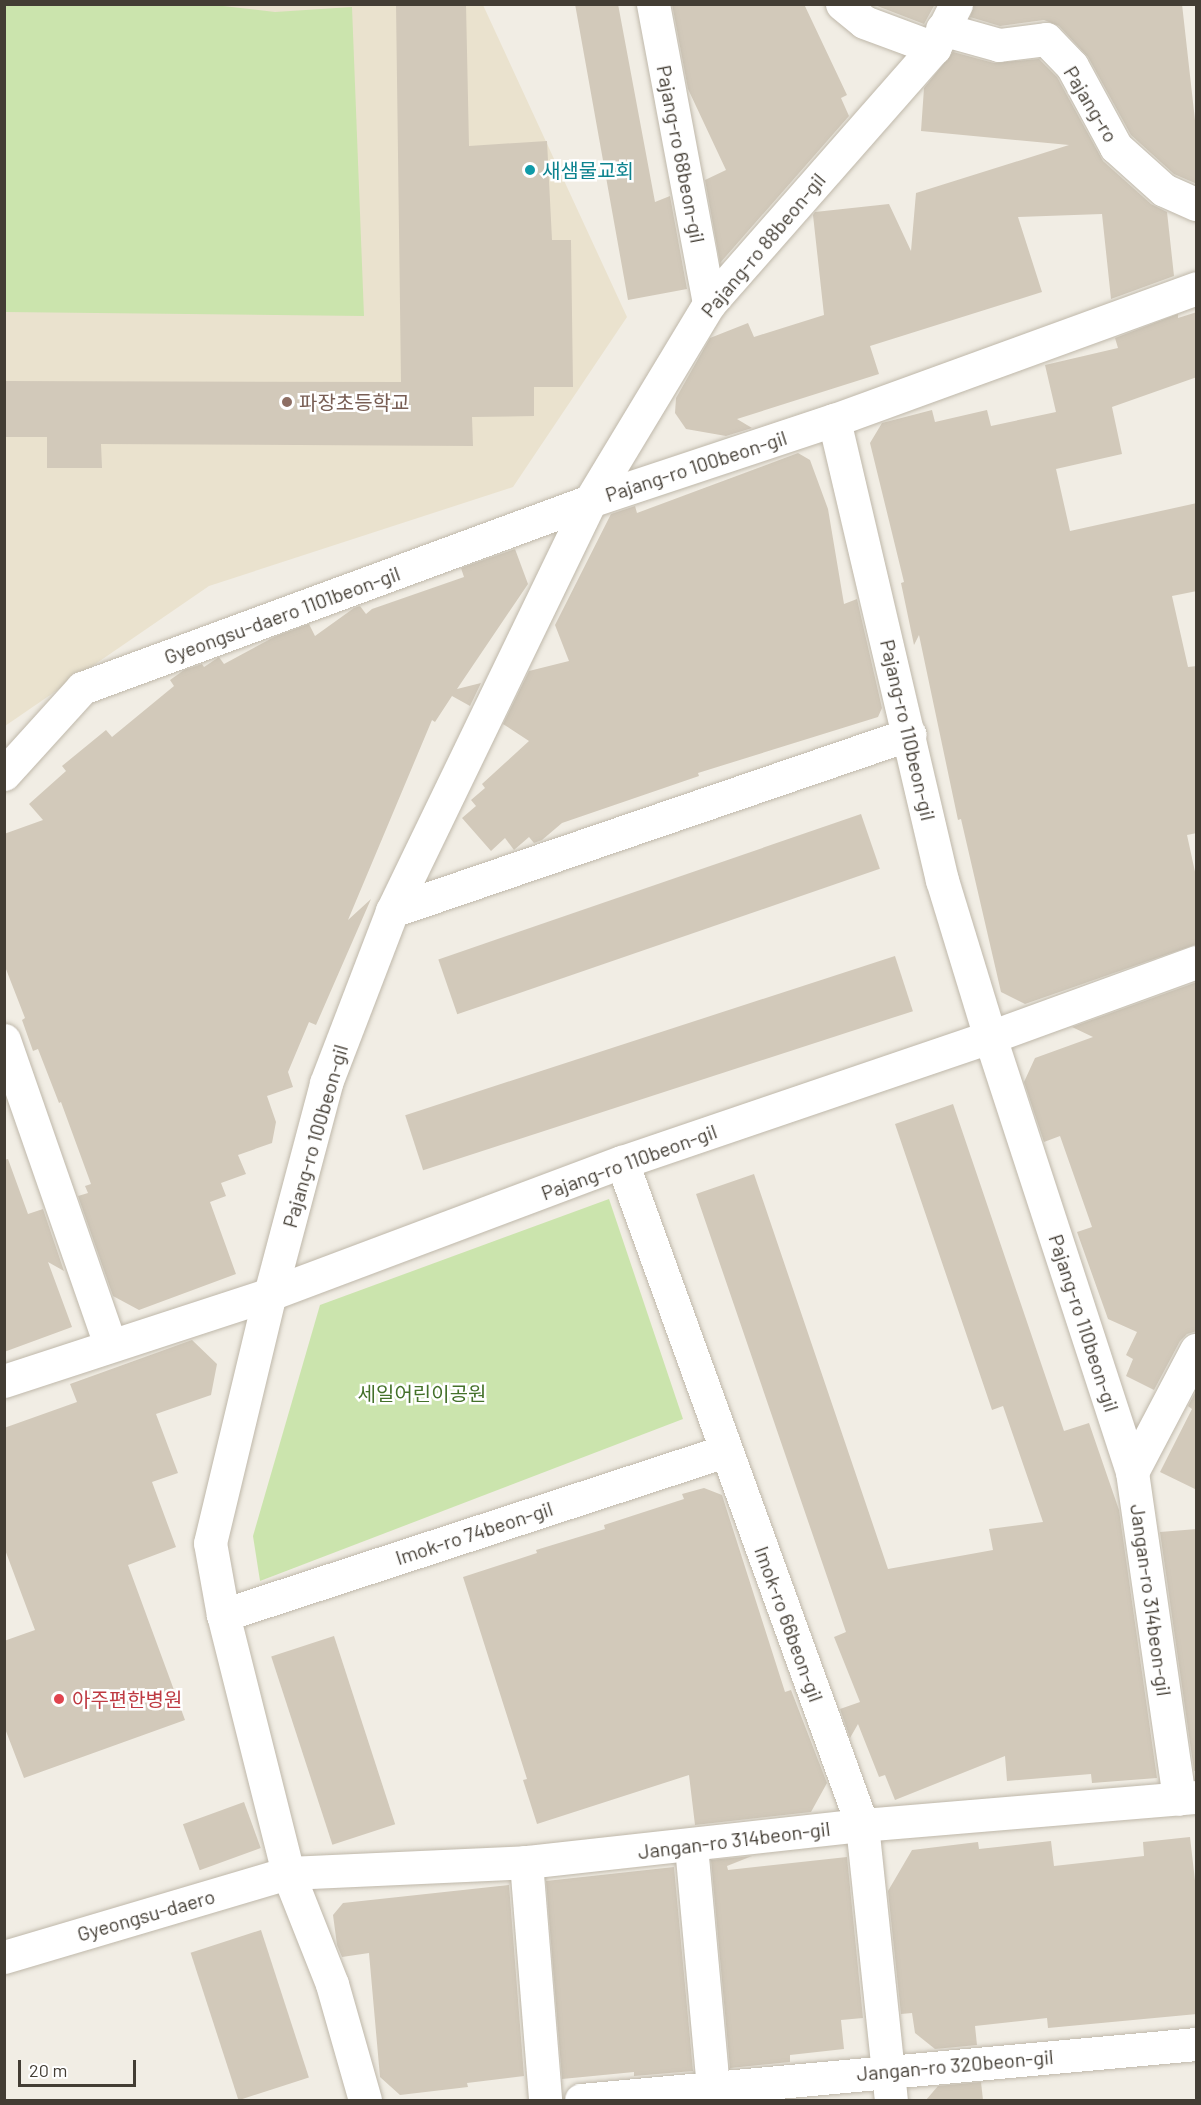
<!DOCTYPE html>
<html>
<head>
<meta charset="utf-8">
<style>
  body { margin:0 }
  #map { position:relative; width:1201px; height:2105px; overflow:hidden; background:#f1ede4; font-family:Barlow,"Noto Sans KR",sans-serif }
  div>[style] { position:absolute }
  .education>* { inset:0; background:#eae2ce }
  .green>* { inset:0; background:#cbe4ad }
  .building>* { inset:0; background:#d2c9ba; transform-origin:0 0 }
  .roads { filter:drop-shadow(0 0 2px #bfb8aa) drop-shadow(0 0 2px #bfb8aa) }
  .minor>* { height:33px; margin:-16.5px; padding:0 16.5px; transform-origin:16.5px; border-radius:16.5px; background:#fff }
  .dots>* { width:16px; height:16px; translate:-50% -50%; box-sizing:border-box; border:3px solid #fff; border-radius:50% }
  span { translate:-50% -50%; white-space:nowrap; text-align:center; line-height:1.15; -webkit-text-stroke:5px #fff; paint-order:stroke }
  .street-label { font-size:20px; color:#433d34 }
  .culture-label { font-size:20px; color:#0d838f }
  .left { translate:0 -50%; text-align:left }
  .education-label { font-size:20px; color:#785e54 }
  .park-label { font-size:20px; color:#44712a }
  .health-label { font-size:20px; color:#be3a42 }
  .frame { position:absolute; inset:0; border:6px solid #433d34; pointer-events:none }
  .scale { position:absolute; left:18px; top:2060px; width:118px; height:27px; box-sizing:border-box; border:3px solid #433d34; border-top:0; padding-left:8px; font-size:18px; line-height:21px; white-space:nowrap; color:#433d34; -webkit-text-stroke:4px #fff; paint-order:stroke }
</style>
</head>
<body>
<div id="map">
  <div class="education">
    <div style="clip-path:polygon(5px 5px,483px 5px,627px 317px,513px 487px,209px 586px,5px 726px)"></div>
  </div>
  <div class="green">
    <div style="clip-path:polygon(214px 5px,275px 12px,352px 7px,364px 316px,5px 312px,5px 5px)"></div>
    <div style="clip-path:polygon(609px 1199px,683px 1419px,260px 1581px,253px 1536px,320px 1305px)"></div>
  </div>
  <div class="building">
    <div style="clip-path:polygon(396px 4px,466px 4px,469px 146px,547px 141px,552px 240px,571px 240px,573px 387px,534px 387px,534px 416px,472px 417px,473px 446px,101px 444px,102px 468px,47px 468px,47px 437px,4px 437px,4px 381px,401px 382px)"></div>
    <div style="clip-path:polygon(575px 4px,618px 4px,655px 202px,670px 196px,687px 289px,628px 300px)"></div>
    <div style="clip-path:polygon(672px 4px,804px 4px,847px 95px,841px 98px,849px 116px,720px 263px,705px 180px,726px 170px,688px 89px)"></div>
    <div style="clip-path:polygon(872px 4px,935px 4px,924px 24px)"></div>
    <div style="clip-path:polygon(974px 4px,1182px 4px,1197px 138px,1197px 184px,1174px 174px,1131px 135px,1088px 57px,1059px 26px,1044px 20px,1000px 26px,970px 17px)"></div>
    <div style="clip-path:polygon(953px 52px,994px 63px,1039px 59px,1057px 77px,1103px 161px,1151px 204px,1167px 212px,1174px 276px,1111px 299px,1102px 214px,1018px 217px,1042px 292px,870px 346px,879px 374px,737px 419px,752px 428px,726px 436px,686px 429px,675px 413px,676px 398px,710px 338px,748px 323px,754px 337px,824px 315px,813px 215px,815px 212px,889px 204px,911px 251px,916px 193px,1069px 145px,921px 131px,924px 88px)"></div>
    <div style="clip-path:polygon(1197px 312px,1197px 377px,1112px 407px,1122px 454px,1056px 469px,1070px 531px,1197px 503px,1197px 591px,1172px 596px,1188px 667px,1197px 666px,1197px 833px,1187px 835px,1197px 881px,1197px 944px,1025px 1004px,1001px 992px,961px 819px,958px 820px,919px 635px,914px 645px,901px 583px,904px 582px,870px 443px,882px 423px,932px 410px,935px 422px,987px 410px,991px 426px,1056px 412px,1045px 365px,1118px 348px,1115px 338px,1178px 314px,1178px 318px)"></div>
    <div style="clip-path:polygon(798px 453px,810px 460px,828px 509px,844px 604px,857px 599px,882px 708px,878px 717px,698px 773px,699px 776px,562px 823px,542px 840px,534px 843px,529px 837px,514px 850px,505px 838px,491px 851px,462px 818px,476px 806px,471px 800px,485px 788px,482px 784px,529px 741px,503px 724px,529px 671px,569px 661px,555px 625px,611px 514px,635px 506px,637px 513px)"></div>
    <div style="clip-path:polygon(515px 549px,528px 584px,457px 689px,481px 683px,470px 706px,452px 696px,435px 722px,432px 720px,348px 920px,371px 899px,316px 1025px,309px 1022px,288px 1072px,293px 1087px,267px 1096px,276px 1122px,272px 1143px,238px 1155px,246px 1174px,221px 1183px,226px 1196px,210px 1202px,236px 1274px,139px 1310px,113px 1296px,78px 1196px,88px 1193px,85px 1186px,91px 1184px,61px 1102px,59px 1103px,38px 1049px,33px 1051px,22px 1020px,25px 1018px,4px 964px,4px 834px,43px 820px,29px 804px,66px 771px,62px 766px,106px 730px,112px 737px,174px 686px,170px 680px,184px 670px,202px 664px,204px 667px,219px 657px,224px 664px,274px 637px,309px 624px,315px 636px,354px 608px,360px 606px,366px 614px,372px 609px,464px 577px,461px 568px)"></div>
    <div style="left:861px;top:814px;width:58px;height:447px;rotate:71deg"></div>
    <div style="left:895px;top:956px;width:58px;height:515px;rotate:72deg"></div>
    <div style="clip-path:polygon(1197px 982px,1197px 1331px,1187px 1334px,1180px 1341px,1154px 1390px,1126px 1376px,1133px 1359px,1126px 1355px,1137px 1332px,1108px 1319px,1077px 1232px,1092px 1227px,1060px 1136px,1044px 1142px,1024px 1082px,1035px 1058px,1093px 1037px,1072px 1027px)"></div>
    <div style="clip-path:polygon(953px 1104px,1064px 1431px,1089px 1423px,1119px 1510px,1157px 1778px,1092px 1783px,1091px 1774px,1007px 1781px,1005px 1756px,895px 1800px,885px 1775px,879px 1777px,858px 1724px,850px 1738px,840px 1709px,860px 1702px,834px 1637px,846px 1632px,696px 1194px,754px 1174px,888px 1569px,993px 1550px,989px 1529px,1043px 1522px,1003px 1406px,992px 1410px,895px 1124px)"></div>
    <div style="clip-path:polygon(8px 1159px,28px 1214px,43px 1209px,64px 1271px,48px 1262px,72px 1327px,4px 1352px,4px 1160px)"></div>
    <div style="clip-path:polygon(192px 1340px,217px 1364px,211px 1395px,156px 1414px,178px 1473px,152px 1482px,176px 1547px,128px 1565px,185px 1720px,24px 1778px,4px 1726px,4px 1641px,35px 1630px,4px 1547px,4px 1428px,77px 1402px,70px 1384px)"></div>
    <div style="clip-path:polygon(1197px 1389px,1197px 1490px,1160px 1472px,1192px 1409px,1188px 1406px)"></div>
    <div style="clip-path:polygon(704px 1488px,722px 1495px,785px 1692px,791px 1690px,827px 1783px,811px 1812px,695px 1825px,689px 1775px,537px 1824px,523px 1780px,527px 1779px,463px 1577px,537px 1553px,536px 1550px,605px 1529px,604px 1525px,684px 1499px,682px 1494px)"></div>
    <div style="clip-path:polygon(1197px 1529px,1197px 1771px,1194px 1771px,1160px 1532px)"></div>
    <div style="left:334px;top:1636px;width:198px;height:66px;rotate:72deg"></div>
    <div style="left:244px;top:1802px;width:49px;height:65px;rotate:70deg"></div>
    <div style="clip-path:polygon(1190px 1837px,1197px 1898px,1197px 2014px,1048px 2028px,1047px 2018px,975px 2026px,977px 2045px,935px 2049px,915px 2033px,912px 2013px,901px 2014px,888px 1891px,912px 1850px,978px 1842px,979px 1849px,1051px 1841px,1054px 1866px,1144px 1856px,1143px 1842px)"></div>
    <div style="clip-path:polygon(752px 1856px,727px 1866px,728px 1870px,847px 1857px,863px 2018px,841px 2020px,844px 2049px,790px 2055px,790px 2062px,730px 2068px,711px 1860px)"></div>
    <div style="clip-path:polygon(674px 1867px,693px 2071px,634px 2076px,634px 2072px,562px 2079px,546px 1881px)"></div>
    <div style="clip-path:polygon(509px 1885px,524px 2076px,467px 2083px,468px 2087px,400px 2095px,380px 2077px,369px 1953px,342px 1957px,337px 1945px,333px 1915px,343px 1903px)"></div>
    <div style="left:261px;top:1930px;width:155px;height:74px;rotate:72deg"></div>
    <div style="clip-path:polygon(981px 2082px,983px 2100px,926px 2100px,938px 2086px)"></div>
  </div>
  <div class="roads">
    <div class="minor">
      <div style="left:653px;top:4px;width:305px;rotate:79.4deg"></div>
      <div style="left:842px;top:4px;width:28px;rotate:39deg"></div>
      <div style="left:864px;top:22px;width:75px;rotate:20.4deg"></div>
      <div style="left:942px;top:29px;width:59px;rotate:15.7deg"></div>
      <div style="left:999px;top:45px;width:47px;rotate:-7.3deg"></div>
      <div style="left:1046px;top:39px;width:37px;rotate:46deg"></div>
      <div style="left:1072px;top:66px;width:92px;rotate:61.5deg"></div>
      <div style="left:1116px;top:147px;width:64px;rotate:41.9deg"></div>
      <div style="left:1164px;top:190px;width:35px;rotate:24deg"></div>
      <div style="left:834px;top:420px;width:473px;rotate:76.8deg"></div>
      <div style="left:942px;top:880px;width:164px;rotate:73deg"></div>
      <div style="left:990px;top:1037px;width:458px;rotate:71.9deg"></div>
      <div style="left:1132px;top:1472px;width:330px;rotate:81.8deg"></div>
      <div style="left:4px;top:774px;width:116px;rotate:-47.8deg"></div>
      <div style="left:82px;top:688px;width:541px;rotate:-20.21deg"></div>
      <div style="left:590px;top:501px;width:257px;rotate:-18.4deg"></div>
      <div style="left:834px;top:420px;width:385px;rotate:-20deg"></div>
      <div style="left:392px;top:911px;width:547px;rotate:-18.87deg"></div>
      <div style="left:4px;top:1040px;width:323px;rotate:70.8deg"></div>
      <div style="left:622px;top:1162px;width:705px;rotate:70.1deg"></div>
      <div style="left:862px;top:1825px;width:277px;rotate:84deg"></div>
      <div style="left:4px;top:1381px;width:280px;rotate:-18.1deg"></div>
      <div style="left:270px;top:1294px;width:376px;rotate:-20.6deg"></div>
      <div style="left:622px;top:1162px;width:389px;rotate:-18.8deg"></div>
      <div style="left:990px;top:1037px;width:219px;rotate:-20deg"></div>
      <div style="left:1132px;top:1472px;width:138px;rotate:-62.3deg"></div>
      <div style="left:223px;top:1615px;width:528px;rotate:-18.09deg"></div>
      <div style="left:691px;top:1846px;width:243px;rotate:84.8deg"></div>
      <div style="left:526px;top:1862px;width:239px;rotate:85.4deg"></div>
      <div style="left:4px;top:1957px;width:296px;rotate:-16.5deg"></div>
      <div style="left:288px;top:1873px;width:238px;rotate:-2.6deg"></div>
      <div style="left:526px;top:1862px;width:338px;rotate:-6.3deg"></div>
      <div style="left:862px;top:1825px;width:335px;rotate:-4.8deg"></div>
      <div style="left:365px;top:2100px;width:121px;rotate:-105.9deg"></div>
      <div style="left:332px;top:1984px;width:119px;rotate:-111.6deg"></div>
      <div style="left:288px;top:1873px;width:266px;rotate:-104.1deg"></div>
      <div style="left:223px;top:1615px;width:73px;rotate:-100.2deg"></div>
      <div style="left:210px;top:1543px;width:256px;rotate:-76.5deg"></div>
      <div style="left:270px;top:1294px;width:218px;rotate:-75.1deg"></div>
      <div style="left:326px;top:1083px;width:184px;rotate:-69deg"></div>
      <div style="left:392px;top:911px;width:455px;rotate:-64.2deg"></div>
      <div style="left:590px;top:501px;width:230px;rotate:-58.9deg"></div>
      <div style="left:709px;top:304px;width:341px;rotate:-48.7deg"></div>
      <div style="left:934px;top:48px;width:49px;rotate:-63.4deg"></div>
      <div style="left:581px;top:2100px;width:618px;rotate:-5.2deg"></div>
    </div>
  </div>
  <div class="dots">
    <div style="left:530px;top:170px;background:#0f9aa8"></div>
    <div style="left:287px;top:402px;background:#8d6e63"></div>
    <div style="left:59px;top:1699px;background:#e0444e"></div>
  </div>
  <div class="street-label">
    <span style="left:1091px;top:104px;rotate:59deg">Pajang-ro</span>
    <span style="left:681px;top:154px;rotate:79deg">Pajang-ro 68beon-gil</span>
    <span style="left:763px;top:245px;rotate:-50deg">Pajang-ro 88beon-gil</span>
    <span style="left:696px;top:466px;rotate:-18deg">Pajang-ro 100beon-gil</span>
    <span style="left:282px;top:615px;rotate:-20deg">Gyeongsu-daero 1101beon-gil</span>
    <span style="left:908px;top:730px;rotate:77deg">Pajang-ro 110beon-gil</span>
    <span style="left:315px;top:1136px;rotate:-74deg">Pajang-ro 100beon-gil</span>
    <span style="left:629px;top:1162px;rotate:-20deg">Pajang-ro 110beon-gil</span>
    <span style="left:1084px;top:1323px;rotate:72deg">Pajang-ro 110beon-gil</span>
    <span style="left:474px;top:1533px;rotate:-18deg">Imok-ro 74beon-gil</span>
    <span style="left:1151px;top:1600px;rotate:82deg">Jangan-ro 314beon-gil</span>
    <span style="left:789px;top:1624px;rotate:70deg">Imok-ro 66beon-gil</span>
    <span style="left:734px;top:1840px;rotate:-7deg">Jangan-ro 314beon-gil</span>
    <span style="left:146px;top:1915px;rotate:-16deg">Gyeongsu-daero</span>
    <span style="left:955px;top:2065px;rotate:-5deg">Jangan-ro 320beon-gil</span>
  </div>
  <div class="culture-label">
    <span class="left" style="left:542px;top:170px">새샘물교회</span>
  </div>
  <div class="education-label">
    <span class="left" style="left:299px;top:402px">파장초등학교</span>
  </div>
  <div class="park-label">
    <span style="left:422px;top:1393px">세일어린이공원</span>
  </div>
  <div class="health-label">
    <span class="left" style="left:72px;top:1699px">아주편한병원</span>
  </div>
  <div class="frame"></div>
  <div class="scale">20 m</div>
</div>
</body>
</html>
